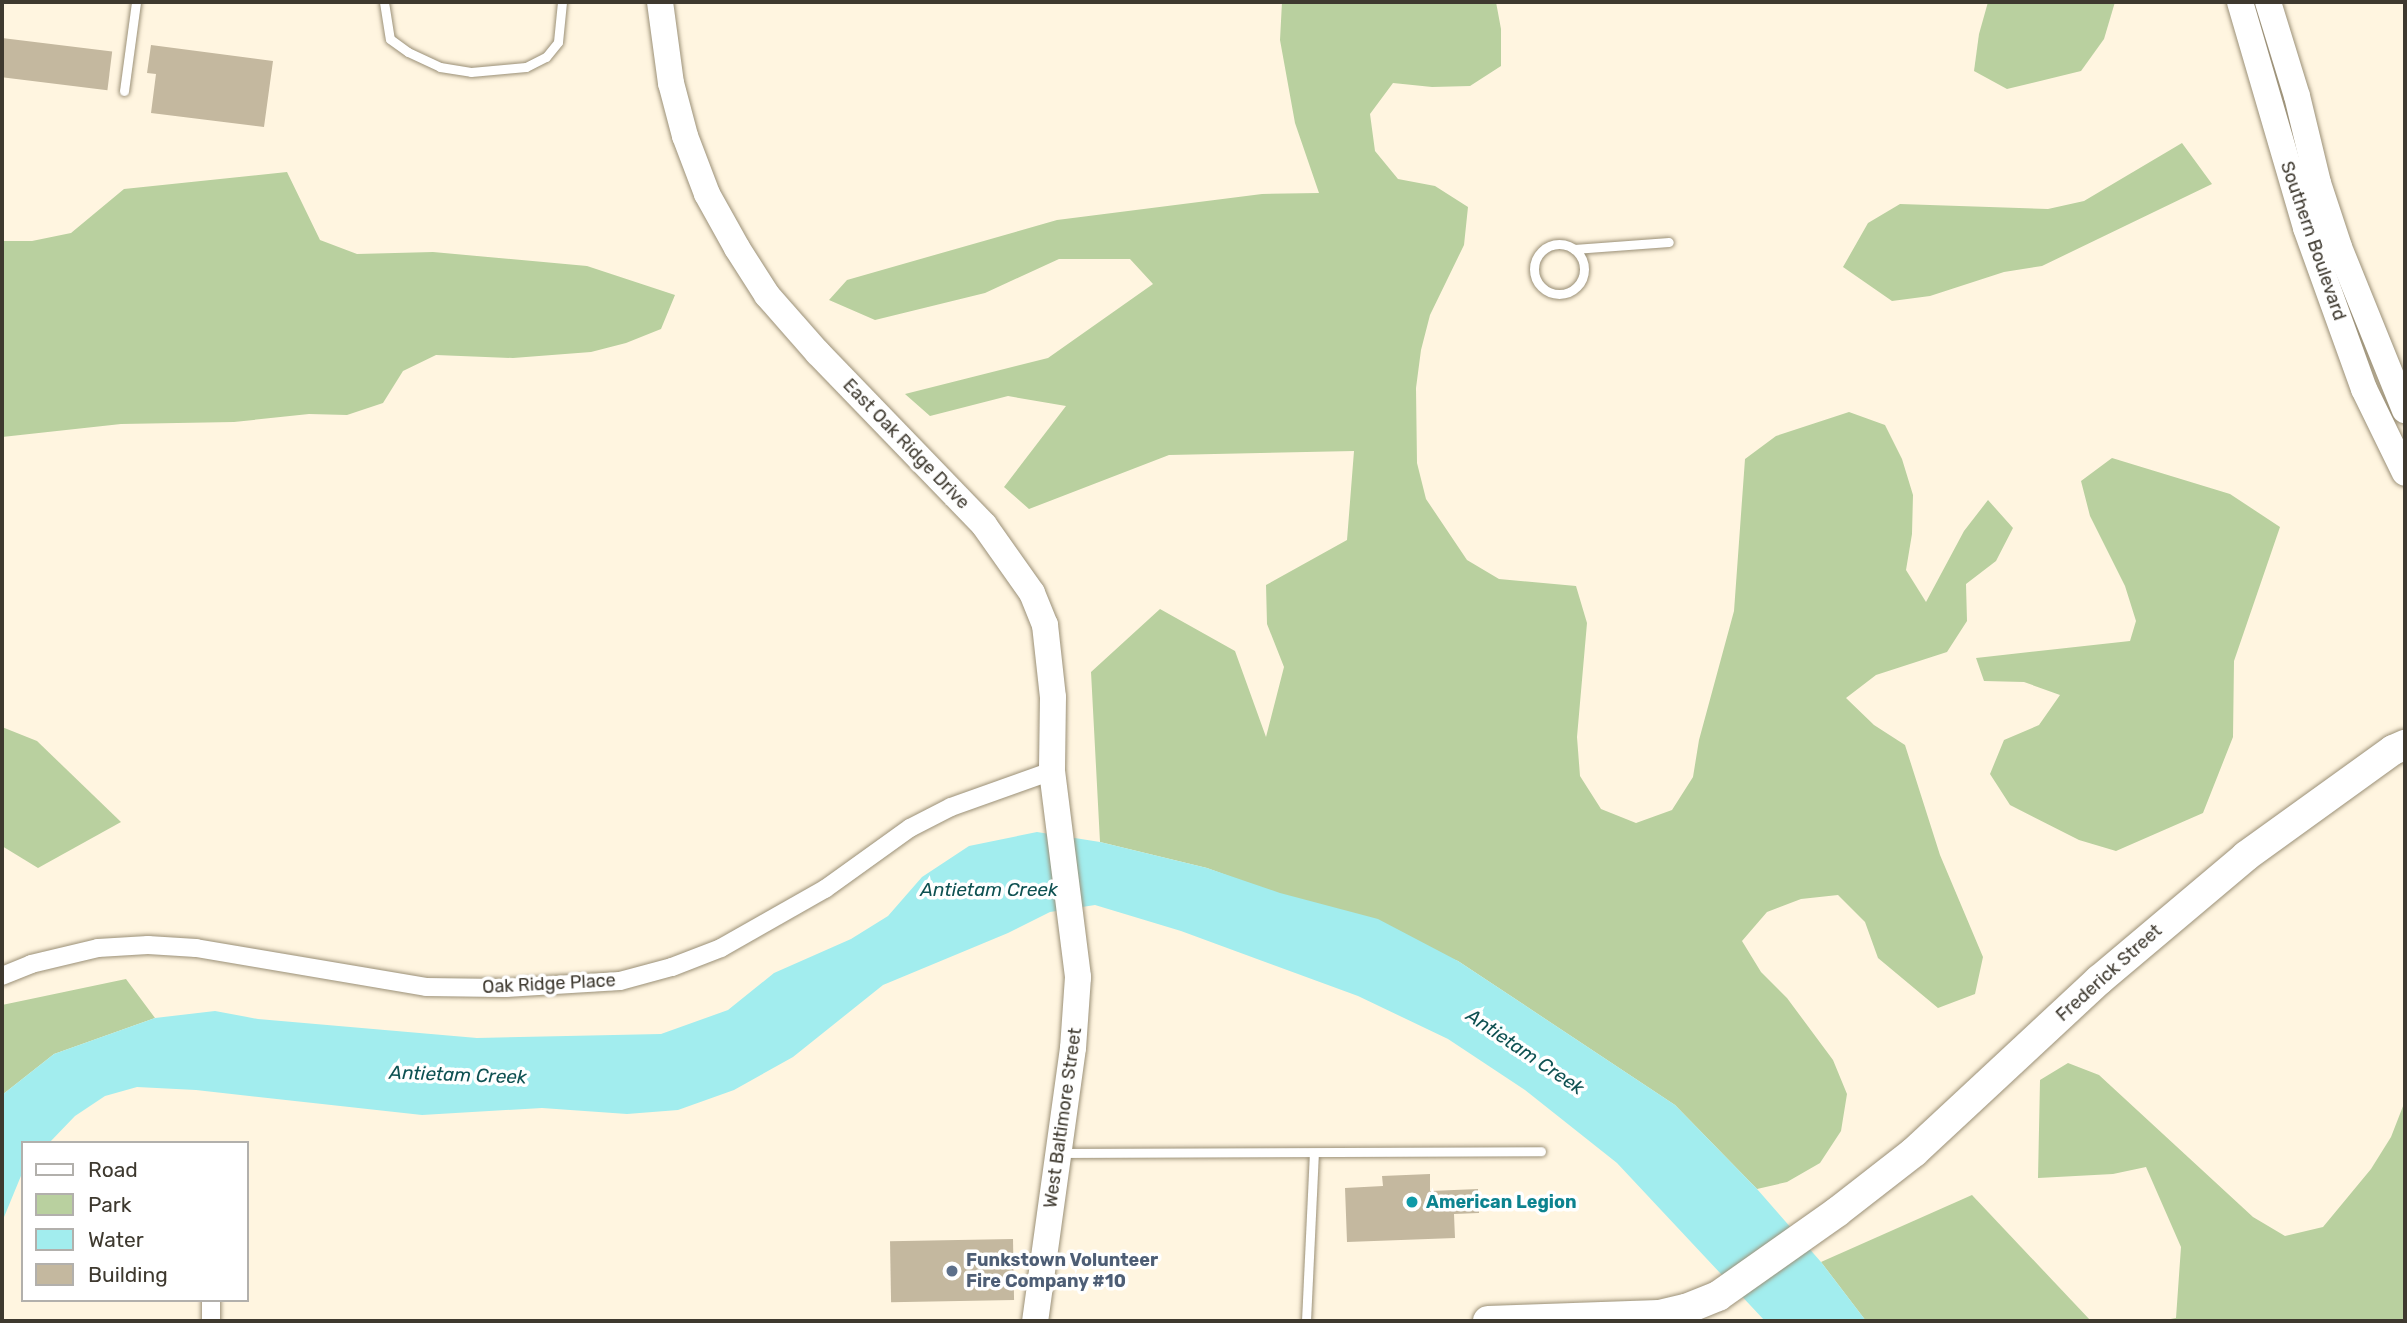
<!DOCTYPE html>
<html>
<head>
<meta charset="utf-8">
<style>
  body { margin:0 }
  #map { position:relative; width:2407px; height:1323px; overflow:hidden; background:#fff5e0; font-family:Rubik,sans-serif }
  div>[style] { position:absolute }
  .green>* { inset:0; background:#b9d09f }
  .water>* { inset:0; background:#a2edee }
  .building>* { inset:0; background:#c4b89f; transform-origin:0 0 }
  .roads { filter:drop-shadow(0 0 2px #9b9077) drop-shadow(0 0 2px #9b9077) }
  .lane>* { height:9px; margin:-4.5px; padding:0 4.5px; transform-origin:4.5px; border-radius:4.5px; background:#fff }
  .lane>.ring { margin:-4.5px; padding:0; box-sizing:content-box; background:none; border:9px solid #fff; border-radius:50% }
  .street>* { height:18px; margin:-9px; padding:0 9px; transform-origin:9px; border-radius:9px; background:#fff }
  .secondary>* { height:26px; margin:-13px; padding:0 13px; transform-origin:13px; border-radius:13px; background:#fff }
  .primary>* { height:30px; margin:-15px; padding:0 15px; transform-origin:15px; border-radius:15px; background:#fff }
  .dots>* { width:19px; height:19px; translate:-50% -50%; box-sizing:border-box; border:4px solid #fff; border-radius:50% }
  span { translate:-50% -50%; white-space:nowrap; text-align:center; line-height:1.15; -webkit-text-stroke:7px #fff; paint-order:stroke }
  .street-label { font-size:18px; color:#3e392f }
  .culture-label { font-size:18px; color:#0d838f; font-weight:700 }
  .left { translate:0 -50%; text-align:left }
  .service-label { font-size:18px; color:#4e5e75; font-weight:700 }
  .water-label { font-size:19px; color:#0e5152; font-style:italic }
  .frame { position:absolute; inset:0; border:4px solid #3e392f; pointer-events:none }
  .legend { position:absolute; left:21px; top:1141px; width:228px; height:161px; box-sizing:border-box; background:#fff; border:2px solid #b2b0ac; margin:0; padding:9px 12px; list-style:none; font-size:21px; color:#3e392f }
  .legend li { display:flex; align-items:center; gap:14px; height:35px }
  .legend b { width:35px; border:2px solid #b2b0ac }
</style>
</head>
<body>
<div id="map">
  <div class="green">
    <div style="clip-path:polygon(1282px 2px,1496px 2px,1501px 29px,1501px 66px,1470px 86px,1432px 87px,1393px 83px,1370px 114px,1375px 151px,1398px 179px,1435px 186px,1468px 207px,1464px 245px,1430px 315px,1421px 350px,1416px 388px,1417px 463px,1426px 499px,1467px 560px,1499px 579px,1576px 586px,1587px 623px,1577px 737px,1580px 776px,1601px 809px,1636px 823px,1672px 810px,1693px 777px,1699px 740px,1734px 611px,1745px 459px,1776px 436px,1849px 412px,1885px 425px,1902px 459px,1913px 495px,1912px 534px,1906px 570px,1926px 602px,1964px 531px,1988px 500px,2013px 528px,1996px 561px,1966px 584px,1967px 621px,1947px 652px,1876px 675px,1846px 698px,1874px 725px,1905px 745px,1940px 855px,1983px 957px,1975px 994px,1938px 1008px,1878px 958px,1865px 922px,1838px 895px,1801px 899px,1767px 912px,1742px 941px,1761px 972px,1787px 998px,1833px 1060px,1847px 1094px,1841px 1131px,1820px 1163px,1787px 1182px,1757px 1189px,1675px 1105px,1458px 961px,1207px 868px,1100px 842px,1091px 672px,1160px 609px,1235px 651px,1266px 737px,1284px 667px,1267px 624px,1266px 585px,1347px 540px,1354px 451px,1169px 455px,1029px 509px,1004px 487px,1066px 406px,1008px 396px,930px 416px,905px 394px,1048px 358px,1153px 284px,1130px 259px,1059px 259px,985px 293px,875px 320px,829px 300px,847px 280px,1057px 220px,1262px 194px,1319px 193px,1295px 123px,1280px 40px)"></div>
    <div style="clip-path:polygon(1988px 2px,2115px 2px,2104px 39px,2081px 71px,2007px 89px,1974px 71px,1979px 34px)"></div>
    <div style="clip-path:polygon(2182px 143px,2212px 184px,2042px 266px,2004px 272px,1930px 296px,1892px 301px,1843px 267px,1868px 223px,1900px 204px,2048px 209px,2084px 201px)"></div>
    <div style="clip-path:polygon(287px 172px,320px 240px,357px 254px,433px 252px,587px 266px,675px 295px,661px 329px,626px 343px,591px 352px,513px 358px,436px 355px,403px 371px,383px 403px,347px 415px,309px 414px,234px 422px,121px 424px,2px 437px,2px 241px,32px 241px,71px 233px,124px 189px)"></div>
    <div style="clip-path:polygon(2112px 458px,2230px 494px,2280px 527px,2234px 661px,2233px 737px,2203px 813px,2116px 851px,2079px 840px,2010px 805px,1990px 774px,2004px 740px,2039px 725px,2060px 695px,2024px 682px,1984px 681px,1976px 658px,2130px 641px,2136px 621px,2125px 586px,2090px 516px,2081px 481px)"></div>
    <div style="clip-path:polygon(2px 727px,37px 741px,121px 822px,38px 868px,2px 846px)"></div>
    <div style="clip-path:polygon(126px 979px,155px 1018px,54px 1054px,2px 1095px,2px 1005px)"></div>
    <div style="clip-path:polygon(2068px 1063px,2099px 1075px,2253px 1217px,2285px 1236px,2323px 1227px,2371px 1169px,2391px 1137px,2405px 1101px,2405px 1321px,2160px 1321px,2176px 1318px,2181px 1247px,2146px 1167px,2113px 1174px,2038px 1178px,2040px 1080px)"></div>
    <div style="clip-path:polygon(1972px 1195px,2091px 1321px,1866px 1321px,1821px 1262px)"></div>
  </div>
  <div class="water">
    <div style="clip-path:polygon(1037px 832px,1100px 842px,1207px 868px,1280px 893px,1378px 919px,1458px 961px,1675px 1105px,1757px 1189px,1821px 1262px,1866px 1321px,1765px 1321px,1617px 1163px,1525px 1090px,1448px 1039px,1358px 996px,1181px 931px,1095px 905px,1050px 912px,1008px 933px,883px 985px,793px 1057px,734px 1090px,678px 1110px,627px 1114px,542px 1108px,422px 1115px,196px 1090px,137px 1087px,105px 1096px,75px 1116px,49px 1143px,23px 1143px,23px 1171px,2px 1222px,2px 1095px,54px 1054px,155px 1018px,215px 1011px,258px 1019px,477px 1038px,661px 1034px,728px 1010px,774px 973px,851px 939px,888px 916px,922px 877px,969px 846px)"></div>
  </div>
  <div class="building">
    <div style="left:2px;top:38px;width:111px;height:39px;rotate:7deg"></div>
    <div style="clip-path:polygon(151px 45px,273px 61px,264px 127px,151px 113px,156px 74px,147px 73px)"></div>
    <div style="clip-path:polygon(1430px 1174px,1430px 1191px,1478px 1189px,1479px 1213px,1454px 1214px,1455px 1238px,1347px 1242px,1345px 1188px,1383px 1186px,1382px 1176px)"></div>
    <div style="left:1013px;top:1239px;width:61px;height:123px;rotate:89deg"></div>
  </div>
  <div class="roads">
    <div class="lane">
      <div style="left:384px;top:2px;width:37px;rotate:81deg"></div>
      <div style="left:390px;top:39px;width:22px;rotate:36deg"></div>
      <div style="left:408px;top:52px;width:35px;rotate:25deg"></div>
      <div style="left:440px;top:67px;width:31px;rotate:9deg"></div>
      <div style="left:471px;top:72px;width:55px;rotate:-5.2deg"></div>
      <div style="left:526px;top:67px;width:22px;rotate:-27deg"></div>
      <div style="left:546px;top:57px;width:19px;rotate:-51deg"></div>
      <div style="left:558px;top:42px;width:40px;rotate:-84.3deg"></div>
      <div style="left:124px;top:91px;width:90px;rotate:-82.3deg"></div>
      <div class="ring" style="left:1534px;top:244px;width:41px;height:41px"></div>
      <div style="left:1574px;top:249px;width:95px;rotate:-4.2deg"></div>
      <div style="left:1060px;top:1153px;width:481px;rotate:-0.2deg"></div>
      <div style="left:1306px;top:1321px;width:168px;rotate:-87.3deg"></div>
    </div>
    <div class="street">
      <div style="left:2px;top:976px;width:31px;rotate:-22deg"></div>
      <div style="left:31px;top:964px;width:69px;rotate:-13.4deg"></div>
      <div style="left:98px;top:948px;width:50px;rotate:-3.4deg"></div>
      <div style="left:148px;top:945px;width:48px;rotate:3.6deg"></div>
      <div style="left:196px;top:948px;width:233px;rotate:9.6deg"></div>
      <div style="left:426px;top:987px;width:80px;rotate:0.7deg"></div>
      <div style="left:506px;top:988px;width:114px;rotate:-3.5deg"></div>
      <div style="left:620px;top:981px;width:54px;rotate:-15.1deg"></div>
      <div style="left:672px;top:967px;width:53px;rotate:-21.2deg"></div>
      <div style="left:721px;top:948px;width:120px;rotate:-29.6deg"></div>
      <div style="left:825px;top:889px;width:105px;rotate:-35.7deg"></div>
      <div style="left:910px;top:828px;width:46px;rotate:-27.1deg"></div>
      <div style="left:951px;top:807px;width:107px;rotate:-19.6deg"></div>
      <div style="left:211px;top:1300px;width:21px;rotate:90deg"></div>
    </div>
    <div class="secondary">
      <div style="left:660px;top:2px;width:82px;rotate:82.3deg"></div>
      <div style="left:671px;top:83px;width:55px;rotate:75.2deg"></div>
      <div style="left:685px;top:136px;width:62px;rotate:69.2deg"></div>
      <div style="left:707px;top:194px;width:62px;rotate:60.9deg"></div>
      <div style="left:737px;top:248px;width:56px;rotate:57.4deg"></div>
      <div style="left:767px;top:295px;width:77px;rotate:48.7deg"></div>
      <div style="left:818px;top:353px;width:239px;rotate:46deg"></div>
      <div style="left:984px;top:525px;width:83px;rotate:54.8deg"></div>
      <div style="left:1032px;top:593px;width:35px;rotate:68deg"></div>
      <div style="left:1045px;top:625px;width:72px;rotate:83.7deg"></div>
      <div style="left:1053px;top:697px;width:74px;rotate:90.8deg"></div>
      <div style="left:1052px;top:771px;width:208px;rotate:82.8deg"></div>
      <div style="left:1078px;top:977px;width:71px;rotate:94deg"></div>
      <div style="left:1073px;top:1048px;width:276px;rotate:97.9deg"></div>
      <div style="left:2240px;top:2px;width:235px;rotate:73.7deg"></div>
      <div style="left:2306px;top:228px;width:171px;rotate:70.2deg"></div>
      <div style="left:2364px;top:389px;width:93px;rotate:64deg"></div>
      <div style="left:2268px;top:2px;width:98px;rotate:72.9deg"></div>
      <div style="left:2297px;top:96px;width:89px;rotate:76.4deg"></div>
      <div style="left:2318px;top:183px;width:67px;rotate:71.8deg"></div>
      <div style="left:2339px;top:247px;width:176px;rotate:68deg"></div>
    </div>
    <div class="primary">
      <div style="left:1488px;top:1321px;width:171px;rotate:-2deg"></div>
      <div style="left:1659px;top:1315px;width:28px;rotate:-13deg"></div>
      <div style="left:1686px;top:1309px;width:35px;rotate:-22deg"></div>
      <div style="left:1718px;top:1296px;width:146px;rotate:-35.2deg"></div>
      <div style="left:1837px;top:1212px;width:98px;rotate:-37.9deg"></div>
      <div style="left:1914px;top:1152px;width:253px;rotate:-42.9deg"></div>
      <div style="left:2099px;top:980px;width:192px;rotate:-40.1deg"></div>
      <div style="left:2246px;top:856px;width:181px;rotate:-35.8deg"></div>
      <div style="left:2393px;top:750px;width:13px;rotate:-23deg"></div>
    </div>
  </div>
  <div class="dots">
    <div style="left:1412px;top:1202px;background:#0f9aa8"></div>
    <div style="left:952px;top:1271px;background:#5c6f8a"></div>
  </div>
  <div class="street-label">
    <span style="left:2313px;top:241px;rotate:71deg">Southern Boulevard</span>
    <span style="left:906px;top:444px;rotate:46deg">East Oak Ridge Drive</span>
    <span style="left:2109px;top:973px;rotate:-42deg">Frederick Street</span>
    <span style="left:549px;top:984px;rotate:-3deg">Oak Ridge Place</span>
    <span style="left:1063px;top:1118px;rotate:-82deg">West Baltimore Street</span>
  </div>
  <div class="culture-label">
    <span class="left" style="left:1426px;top:1202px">American Legion</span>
  </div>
  <div class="service-label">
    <span class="left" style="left:966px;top:1271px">Funkstown Volunteer<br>Fire Company #10</span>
  </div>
  <div class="water-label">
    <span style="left:989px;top:890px">Antietam Creek</span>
    <span style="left:1525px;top:1052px;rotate:34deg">Antietam Creek</span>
    <span style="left:458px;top:1075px;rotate:2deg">Antietam Creek</span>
  </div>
  <div class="frame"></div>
  <ul class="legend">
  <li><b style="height:9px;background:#fff"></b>Road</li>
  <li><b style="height:19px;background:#b9d09f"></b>Park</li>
  <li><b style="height:19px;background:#a2edee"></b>Water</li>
  <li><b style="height:19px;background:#c4b89f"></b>Building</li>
  </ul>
</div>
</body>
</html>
